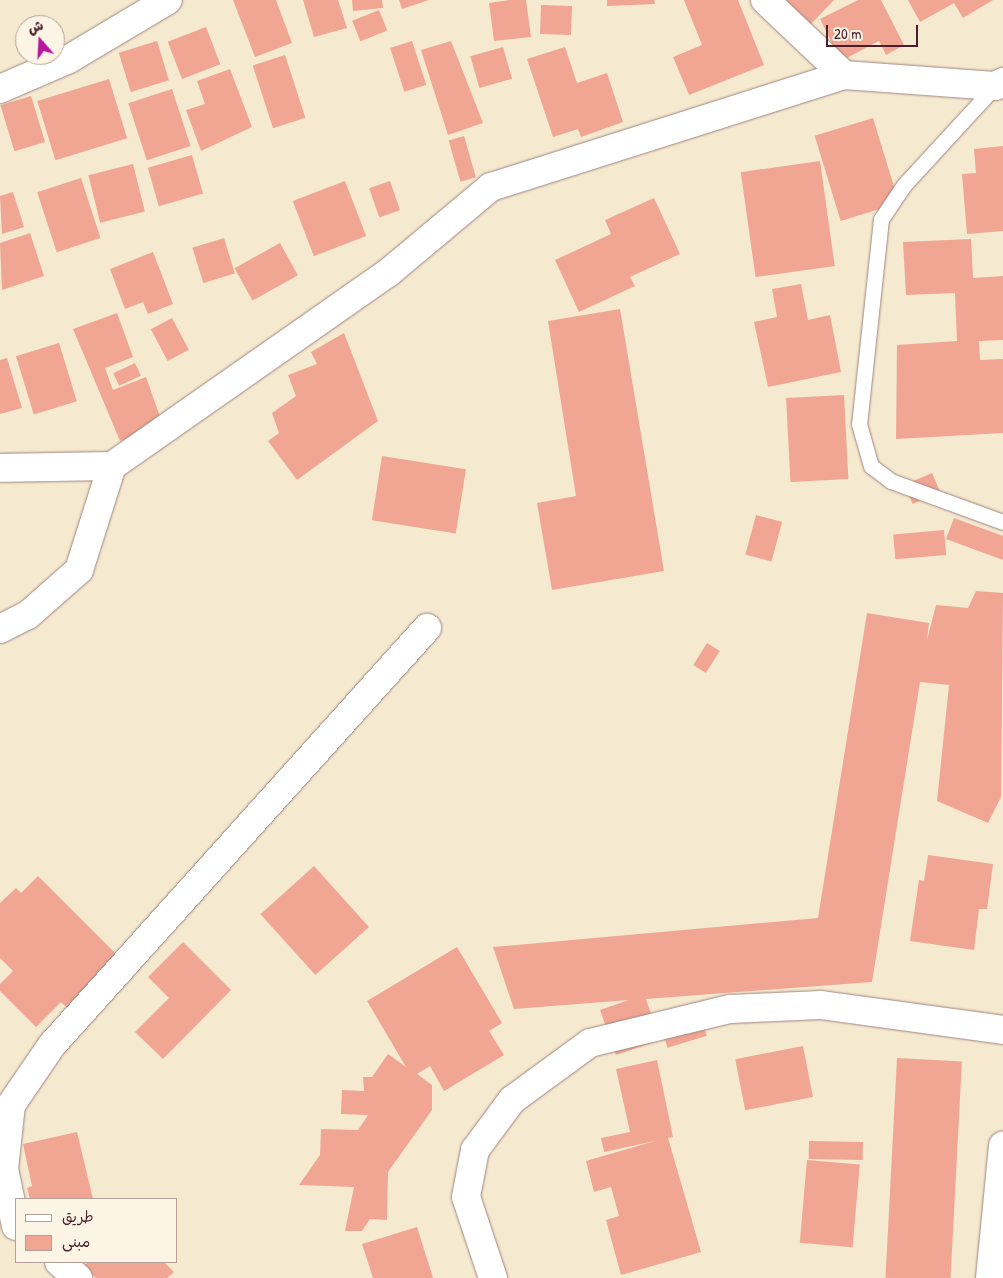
<!DOCTYPE html>
<html>
<head>
<meta charset="utf-8">
<style>
  body { margin:0 }
  #map { position:relative; width:1003px; height:1278px; overflow:hidden; background:#f5e9d0; font-family:"Patrick Hand","Playpen Sans Arabic",sans-serif }
  div>[style] { position:absolute }
  .building>* { inset:0; background:#f1a694; transform-origin:0 0 }
  .roads { filter:drop-shadow(0 0 1px #a0847e) drop-shadow(0 0 1px #a0847e) }
  .service>* { height:15px; margin:-7.5px; padding:0 7.5px; transform-origin:7.5px; border-radius:7.5px; background:#fff }
  .minor>* { height:28px; margin:-14px; padding:0 14px; transform-origin:14px; border-radius:14px; background:#fff }
  .secondary>* { height:28px; margin:-14px; padding:0 14px; transform-origin:14px; border-radius:14px; background:#fff }
  span { translate:-50% -50%; white-space:nowrap; text-align:center; line-height:1.15; -webkit-text-stroke:4px #fcf5e5; paint-order:stroke }
  .legend { position:absolute; left:15px; top:1198px; width:162px; height:65px; box-sizing:border-box; background:#fcf5e5; border:1px solid #b59f9b; margin:0; padding:6px 9px; list-style:none; font-size:15px; color:#4a1f2b }
  .legend li { display:flex; align-items:center; gap:10px; height:25px }
  .legend b { width:25px; border:1px solid #b59f9b }
  .north { position:absolute; left:15px; top:15px; width:50px; height:50px; box-sizing:border-box; background:#fcf5e5; border:1px solid #b59f9b; border-radius:50%; rotate:341deg; font-size:14px; font-weight:700; line-height:20px; text-align:center; color:#4a1f2b }
  .north::after { content:''; display:block; margin:auto; width:18px; height:22px; background:#b5179e; clip-path:polygon(50% 0,100% 100%,50% 72%,0 100%) }
  .scale { position:absolute; left:826px; top:25px; width:92px; height:22px; box-sizing:border-box; border:2px solid #4a1f2b; border-top:0; padding-left:6px; font-size:15px; line-height:18px; white-space:nowrap; color:#4a1f2b; -webkit-text-stroke:4px #fcf5e5; paint-order:stroke }
</style>
</head>
<body>
<div id="map">
  <div class="building">
    <div style="clip-path:polygon(233px 0,276px 0,292px 43px,255px 57px)"></div>
    <div style="clip-path:polygon(303px 0,338px 0,347px 28px,314px 37px)"></div>
    <div style="clip-path:polygon(352px 0,382px 0,383px 8px,353px 11px)"></div>
    <div style="clip-path:polygon(399px 0,429px 0,402px 9px)"></div>
    <div style="clip-path:polygon(510px 0,526px 0,531px 37px,494px 41px,489px 3px)"></div>
    <div style="clip-path:polygon(607px 0,654px 0,655px 4px,607px 6px)"></div>
    <div style="clip-path:polygon(684px 0,738px 0,764px 65px,689px 95px,673px 57px,702px 45px)"></div>
    <div style="clip-path:polygon(786px 0,834px 0,811px 24px)"></div>
    <div style="clip-path:polygon(858px 0,881px 0,904px 45px,886px 55px,879px 41px,841px 61px,820px 19px)"></div>
    <div style="clip-path:polygon(908px 0,993px 0,963px 18px,954px 3px,920px 22px)"></div>
    <div style="left:541px;top:5px;width:31px;height:29px;rotate:2deg"></div>
    <div style="left:379px;top:10px;width:22px;height:29px;rotate:68deg"></div>
    <div style="left:206px;top:27px;width:40px;height:41px;rotate:69deg"></div>
    <div style="left:157px;top:41px;width:41px;height:40px;rotate:73deg"></div>
    <div style="left:412px;top:41px;width:46px;height:23px;rotate:72deg"></div>
    <div style="clip-path:polygon(451px 41px,483px 123px,448px 135px,421px 50px)"></div>
    <div style="left:503px;top:47px;width:33px;height:34px;rotate:74deg"></div>
    <div style="clip-path:polygon(565px 47px,577px 83px,607px 73px,623px 122px,581px 137px,578px 129px,553px 137px,527px 59px)"></div>
    <div style="left:285px;top:55px;width:66px;height:34px;rotate:72deg"></div>
    <div style="clip-path:polygon(230px 69px,252px 127px,201px 151px,186px 110px,205px 104px,197px 81px)"></div>
    <div style="left:109px;top:79px;width:62px;height:75px;rotate:73deg"></div>
    <div style="left:172px;top:89px;width:60px;height:46px;rotate:72deg"></div>
    <div style="left:31px;top:96px;width:48px;height:32px;rotate:73deg"></div>
    <div style="left:873px;top:118px;width:89px;height:61px;rotate:73deg"></div>
    <div style="left:464px;top:136px;width:43px;height:16px;rotate:74deg"></div>
    <div style="clip-path:polygon(1003px 146px,1003px 231px,967px 234px,962px 174px,976px 173px,974px 149px)"></div>
    <div style="left:192px;top:155px;width:40px;height:46px;rotate:74deg"></div>
    <div style="left:820px;top:161px;width:106px;height:80px;rotate:82deg"></div>
    <div style="left:133px;top:164px;width:49px;height:46px;rotate:76deg"></div>
    <div style="left:81px;top:178px;width:63px;height:46px;rotate:72deg"></div>
    <div style="left:345px;top:181px;width:59px;height:56px;rotate:69deg"></div>
    <div style="left:390px;top:181px;width:31px;height:22px;rotate:71deg"></div>
    <div style="clip-path:polygon(13px 192px,24px 227px,2px 234px,0 196px)"></div>
    <div style="clip-path:polygon(654px 198px,680px 254px,630px 277px,635px 286px,579px 312px,555px 260px,611px 234px,605px 220px)"></div>
    <div style="clip-path:polygon(30px 233px,44px 276px,2px 290px,0 243px)"></div>
    <div style="left:224px;top:238px;width:37px;height:33px;rotate:73deg"></div>
    <div style="clip-path:polygon(971px 239px,973px 278px,1003px 276px,1003px 340px,979px 341px,980px 360px,1003px 359px,1003px 433px,896px 439px,897px 345px,957px 341px,955px 293px,906px 295px,903px 242px)"></div>
    <div style="left:280px;top:243px;width:37px;height:52px;rotate:61deg"></div>
    <div style="clip-path:polygon(153px 252px,173px 304px,148px 314px,143px 302px,125px 309px,110px 269px)"></div>
    <div style="clip-path:polygon(801px 284px,808px 320px,830px 315px,841px 372px,768px 387px,754px 322px,777px 317px,772px 289px)"></div>
    <div style="clip-path:polygon(620px 309px,664px 571px,552px 590px,537px 503px,576px 496px,548px 321px)"></div>
    <div style="clip-path:polygon(117px 313px,133px 357px,105px 368px,113px 390px,146px 377px,163px 425px,120px 441px,73px 329px)"></div>
    <div style="left:172px;top:318px;width:36px;height:24px;rotate:62deg"></div>
    <div style="clip-path:polygon(344px 333px,378px 421px,297px 480px,268px 441px,279px 433px,272px 413px,296px 396px,288px 375px,317px 364px,311px 352px)"></div>
    <div style="left:59px;top:343px;width:61px;height:45px;rotate:73deg"></div>
    <div style="clip-path:polygon(7px 358px,22px 408px,0 414px,0 360px)"></div>
    <div style="left:135px;top:363px;width:14px;height:24px;rotate:65deg"></div>
    <div style="left:844px;top:395px;width:84px;height:58px;rotate:87deg"></div>
    <div style="left:382px;top:456px;width:85px;height:65px;rotate:9deg"></div>
    <div style="left:932px;top:473px;width:21px;height:30px;rotate:67deg"></div>
    <div style="left:756px;top:515px;width:27px;height:41px;rotate:15deg"></div>
    <div style="clip-path:polygon(954px 518px,1003px 536px,1003px 560px,946px 539px)"></div>
    <div style="left:944px;top:530px;width:25px;height:51px;rotate:85deg"></div>
    <div style="clip-path:polygon(976px 591px,1003px 593px,1001px 797px,988px 823px,937px 801px,949px 685px,920px 682px,872px 982px,646px 999px,660px 1040px,616px 1055px,600px 1010px,629px 1000px,514px 1009px,493px 947px,818px 918px,867px 613px,929px 623px,927px 640px,936px 605px,968px 608px)"></div>
    <div style="left:707px;top:643px;width:15px;height:26px;rotate:32deg"></div>
    <div style="clip-path:polygon(928px 855px,993px 864px,987px 909px,979px 909px,974px 950px,910px 941px,919px 880px,924px 881px)"></div>
    <div style="left:314px;top:866px;width:82px;height:72px;rotate:48deg"></div>
    <div style="clip-path:polygon(38px 876px,121px 959px,69px 1010px,61px 1002px,36px 1027px,0 991px,0 984px,13px 971px,0 958px,0 903px,16px 888px,21px 893px)"></div>
    <div style="clip-path:polygon(183px 942px,231px 990px,163px 1059px,135px 1032px,169px 998px,148px 977px)"></div>
    <div style="clip-path:polygon(457px 947px,502px 1023px,489px 1031px,504px 1055px,444px 1091px,430px 1066px,417px 1074px,432px 1085px,432px 1110px,388px 1172px,387px 1220px,370px 1219px,362px 1231px,345px 1231px,354px 1187px,299px 1185px,320px 1155px,321px 1129px,358px 1130px,368px 1115px,341px 1114px,342px 1090px,364px 1091px,363px 1077px,372px 1077px,388px 1054px,406px 1067px,367px 1001px)"></div>
    <div style="left:698px;top:1007px;width:30px;height:41px;rotate:73deg"></div>
    <div style="left:803px;top:1046px;width:52px;height:69px;rotate:79deg"></div>
    <div style="left:897px;top:1058px;width:65px;height:220px;rotate:3deg"></div>
    <div style="clip-path:polygon(657px 1060px,673px 1137px,668px 1138px,701px 1252px,621px 1275px,606px 1220px,619px 1216px,611px 1187px,594px 1192px,586px 1161px,655px 1141px,604px 1152px,601px 1138px,630px 1132px,616px 1069px)"></div>
    <div style="clip-path:polygon(77px 1132px,93px 1199px,30px 1199px,27px 1188px,32px 1186px,23px 1144px)"></div>
    <div style="left:809px;top:1141px;width:54px;height:18px;rotate:1deg"></div>
    <div style="left:807px;top:1160px;width:53px;height:83px;rotate:5deg"></div>
    <div style="clip-path:polygon(417px 1227px,433px 1278px,373px 1278px,362px 1244px)"></div>
    <div style="clip-path:polygon(88px 1262px,164px 1262px,174px 1272px,167px 1278px,96px 1278px,84px 1266px)"></div>
  </div>
  <div class="roads">
    <div class="service">
      <div style="left:995px;top:86px;width:134px;rotate:132.6deg"></div>
      <div style="left:904px;top:185px;width:41px;rotate:124.1deg"></div>
      <div style="left:881px;top:219px;width:206px;rotate:96.1deg"></div>
      <div style="left:859px;top:424px;width:44px;rotate:74.1deg"></div>
      <div style="left:871px;top:466px;width:25px;rotate:37deg"></div>
      <div style="left:891px;top:481px;width:119px;rotate:20.1deg"></div>
    </div>
    <div class="minor">
      <div style="left:765px;top:0;width:109px;rotate:43.5deg"></div>
      <div style="left:844px;top:75px;width:151px;rotate:4.2deg"></div>
      <div style="left:995px;top:86px;width:9px;rotate:-27deg"></div>
      <div style="left:0;top:89px;width:75px;rotate:-23.5deg"></div>
      <div style="left:69px;top:59px;width:115px;rotate:-30.8deg"></div>
      <div style="left:0;top:468px;width:112px;rotate:-1deg"></div>
      <div style="left:112px;top:466px;width:337px;rotate:-35deg"></div>
      <div style="left:388px;top:273px;width:134px;rotate:-39.9deg"></div>
      <div style="left:491px;top:187px;width:370px;rotate:-17.6deg"></div>
      <div style="left:0;top:629px;width:31px;rotate:-27deg"></div>
      <div style="left:28px;top:615px;width:68px;rotate:-41.4deg"></div>
      <div style="left:79px;top:570px;width:109px;rotate:-72.4deg"></div>
      <div style="left:16px;top:1226px;width:58px;rotate:-101.9deg"></div>
      <div style="left:4px;top:1169px;width:64px;rotate:-83.8deg"></div>
      <div style="left:11px;top:1105px;width:73px;rotate:-55.7deg"></div>
      <div style="left:52px;top:1045px;width:561px;rotate:-48.04deg"></div>
      <div style="left:59px;top:1262px;width:25px;rotate:40deg"></div>
      <div style="left:493px;top:1278px;width:85px;rotate:-108.4deg"></div>
      <div style="left:466px;top:1197px;width:48px;rotate:-79.2deg"></div>
      <div style="left:475px;top:1150px;width:62px;rotate:-53.5deg"></div>
      <div style="left:512px;top:1100px;width:97px;rotate:-36.2deg"></div>
      <div style="left:590px;top:1043px;width:144px;rotate:-13.7deg"></div>
      <div style="left:730px;top:1009px;width:91px;rotate:-2.5deg"></div>
      <div style="left:821px;top:1005px;width:184px;rotate:7.8deg"></div>
    </div>
    <div class="secondary">
      <div style="left:990px;top:1278px;width:133px;rotate:-84.4deg"></div>
    </div>
  </div>
  <ul class="legend">
  <li><b style="height:6px;background:#fff"></b>طريق</li>
  <li><b style="height:14px;background:#f1a694"></b>مبنى</li>
  </ul>
  <div class="north">ش</div>
  <div class="scale">20 m</div>
</div>
</body>
</html>
